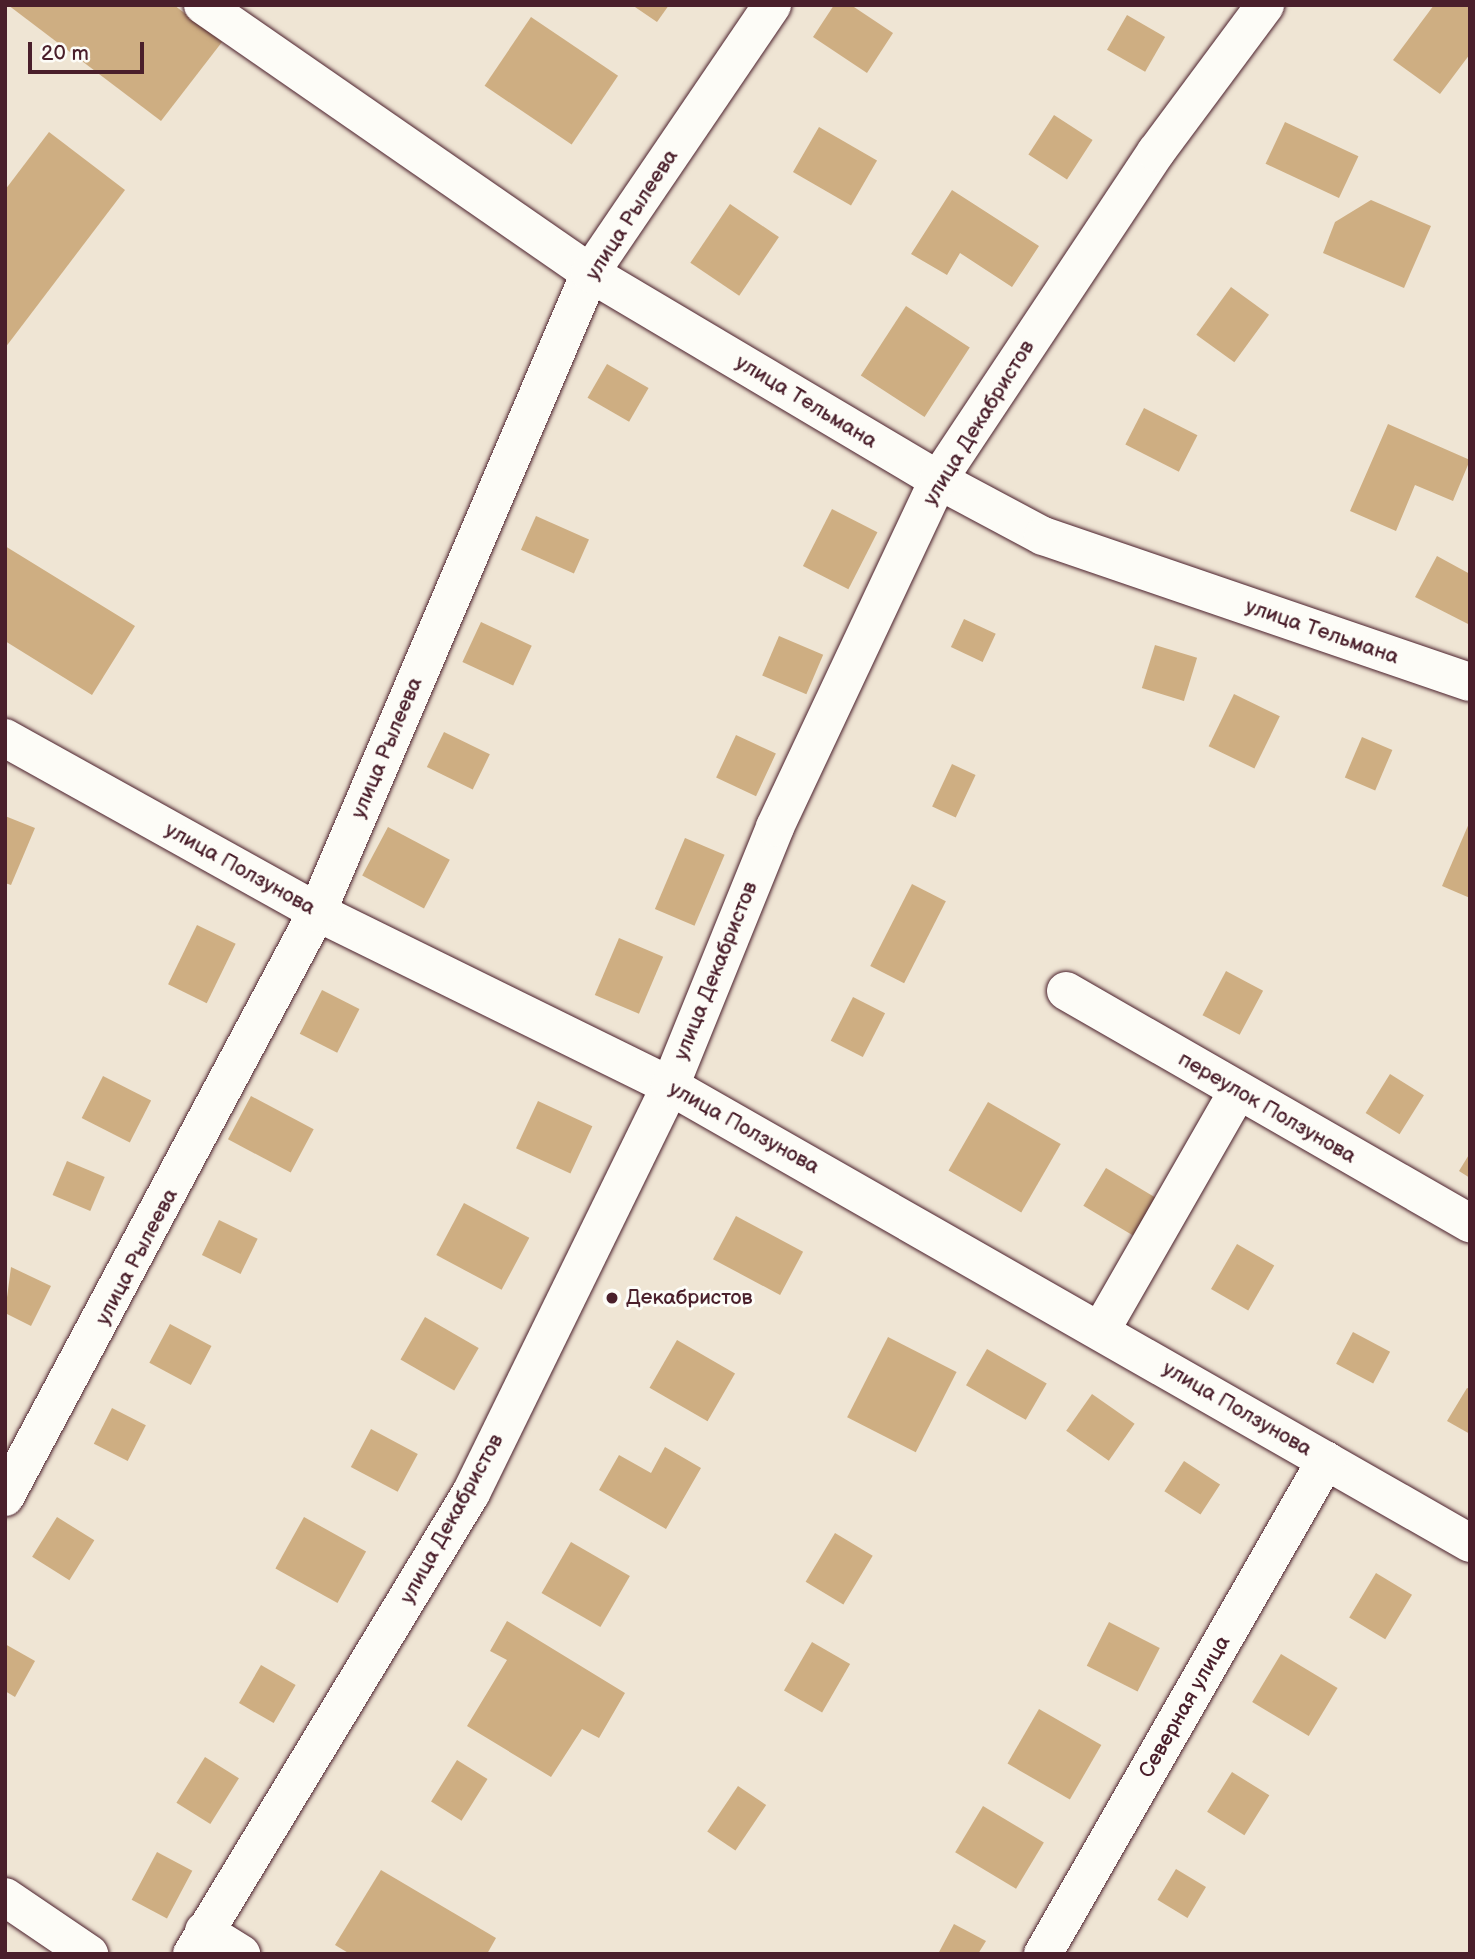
<!DOCTYPE html>
<html>
<head>
<meta charset="utf-8">
<style>
  body { margin:0 }
  #map { position:relative; width:1475px; height:1959px; overflow:hidden; background:#efe5d4; font-family:"Balsamiq Sans",sans-serif }
  div>[style] { position:absolute }
  .building>* { inset:0; background:#ceae82; transform-origin:0 0 }
  .roads { filter:drop-shadow(0 0 2px #4a1f2b) drop-shadow(0 0 2px #4a1f2b) }
  .minor>* { height:38px; margin:-19px; padding:0 19px; transform-origin:19px; border-radius:19px; background:#fdfcf7 }
  .dots>* { width:19px; height:19px; translate:-50% -50%; box-sizing:border-box; border:4px solid #fdfcf7; border-radius:50% }
  span { translate:-50% -50%; white-space:nowrap; text-align:center; line-height:1.15; -webkit-text-stroke:6px #fdfcf7; paint-order:stroke }
  .street-label { font-size:21px; color:#4a1f2b }
  .poi-label { font-size:21px; color:#4a1f2b }
  .left { translate:0 -50%; text-align:left }
  .frame { position:absolute; inset:0; border:7px solid #4a1f2b; pointer-events:none }
  .scale { position:absolute; left:28px; top:42px; width:116px; height:32px; box-sizing:border-box; border:4px solid #4a1f2b; border-top:0; padding-left:9px; font-size:21px; line-height:24px; white-space:nowrap; color:#4a1f2b; -webkit-text-stroke:5px #fdfcf7; paint-order:stroke }
</style>
</head>
<body>
<div id="map">
  <div class="building">
    <div style="clip-path:polygon(8px 5px,174px 5px,222px 42px,161px 121px)"></div>
    <div style="clip-path:polygon(632px 5px,669px 5px,657px 22px)"></div>
    <div style="clip-path:polygon(834px 5px,851px 5px,893px 33px,867px 73px,813px 37px)"></div>
    <div style="clip-path:polygon(1434px 5px,1470px 5px,1470px 54px,1440px 94px,1393px 60px)"></div>
    <div style="left:1127px;top:15px;width:44px;height:40px;rotate:30deg"></div>
    <div style="left:531px;top:17px;width:105px;height:83px;rotate:34deg"></div>
    <div style="left:1054px;top:115px;width:46px;height:47px;rotate:33deg"></div>
    <div style="left:1285px;top:122px;width:81px;height:46px;rotate:25deg"></div>
    <div style="left:819px;top:127px;width:67px;height:52px;rotate:30deg"></div>
    <div style="clip-path:polygon(49px 132px,125px 190px,5px 348px,5px 190px)"></div>
    <div style="clip-path:polygon(952px 190px,1039px 246px,1012px 287px,960px 253px,947px 275px,911px 254px)"></div>
    <div style="clip-path:polygon(1371px 200px,1431px 226px,1404px 288px,1323px 253px,1335px 222px)"></div>
    <div style="left:730px;top:204px;width:59px;height:71px;rotate:34deg"></div>
    <div style="left:1231px;top:287px;width:47px;height:59px;rotate:36deg"></div>
    <div style="left:906px;top:306px;width:76px;height:83px;rotate:33deg"></div>
    <div style="left:607px;top:364px;width:48px;height:39px;rotate:30deg"></div>
    <div style="left:1144px;top:408px;width:60px;height:41px;rotate:27deg"></div>
    <div style="clip-path:polygon(1388px 424px,1470px 460px,1453px 501px,1415px 485px,1396px 531px,1350px 511px)"></div>
    <div style="left:832px;top:509px;width:51px;height:64px;rotate:27deg"></div>
    <div style="left:536px;top:516px;width:58px;height:37px;rotate:24deg"></div>
    <div style="clip-path:polygon(5px 546px,135px 626px,92px 695px,5px 641px)"></div>
    <div style="clip-path:polygon(1437px 556px,1470px 574px,1470px 625px,1415px 597px)"></div>
    <div style="left:964px;top:619px;width:35px;height:31px;rotate:25deg"></div>
    <div style="left:481px;top:622px;width:56px;height:44px;rotate:25deg"></div>
    <div style="left:779px;top:636px;width:48px;height:43px;rotate:23deg"></div>
    <div style="left:1155px;top:645px;width:44px;height:45px;rotate:17deg"></div>
    <div style="left:1234px;top:694px;width:51px;height:58px;rotate:26deg"></div>
    <div style="left:444px;top:732px;width:51px;height:39px;rotate:26deg"></div>
    <div style="left:736px;top:735px;width:44px;height:47px;rotate:25deg"></div>
    <div style="left:1362px;top:737px;width:33px;height:44px;rotate:23deg"></div>
    <div style="left:952px;top:764px;width:26px;height:47px;rotate:25deg"></div>
    <div style="clip-path:polygon(5px 816px,35px 828px,11px 885px,5px 883px)"></div>
    <div style="clip-path:polygon(1470px 821px,1470px 898px,1442px 886px)"></div>
    <div style="left:388px;top:827px;width:70px;height:55px;rotate:28deg"></div>
    <div style="left:685px;top:838px;width:43px;height:77px;rotate:23deg"></div>
    <div style="left:912px;top:884px;width:38px;height:92px;rotate:27deg"></div>
    <div style="left:197px;top:925px;width:43px;height:66px;rotate:26deg"></div>
    <div style="left:619px;top:938px;width:48px;height:62px;rotate:23deg"></div>
    <div style="left:1226px;top:971px;width:42px;height:50px;rotate:28deg"></div>
    <div style="left:322px;top:990px;width:42px;height:49px;rotate:27deg"></div>
    <div style="left:853px;top:997px;width:36px;height:49px;rotate:27deg"></div>
    <div style="left:1390px;top:1074px;width:40px;height:46px;rotate:32deg"></div>
    <div style="left:103px;top:1076px;width:54px;height:47px;rotate:27deg"></div>
    <div style="left:251px;top:1096px;width:71px;height:49px;rotate:28deg"></div>
    <div style="left:538px;top:1101px;width:60px;height:52px;rotate:25deg"></div>
    <div style="left:988px;top:1102px;width:84px;height:79px;rotate:30deg"></div>
    <div style="clip-path:polygon(1470px 1153px,1470px 1178px,1459px 1171px)"></div>
    <div style="left:67px;top:1161px;width:41px;height:37px;rotate:23deg"></div>
    <div style="left:1106px;top:1168px;width:58px;height:44px;rotate:31deg"></div>
    <div style="left:464px;top:1203px;width:74px;height:59px;rotate:28deg"></div>
    <div style="left:736px;top:1216px;width:76px;height:49px;rotate:28deg"></div>
    <div style="left:219px;top:1220px;width:43px;height:39px;rotate:26deg"></div>
    <div style="left:1237px;top:1244px;width:43px;height:52px;rotate:30deg"></div>
    <div style="clip-path:polygon(11px 1267px,51px 1286px,31px 1326px,5px 1313px)"></div>
    <div style="left:425px;top:1317px;width:62px;height:49px;rotate:30deg"></div>
    <div style="left:170px;top:1324px;width:47px;height:44px;rotate:28deg"></div>
    <div style="left:1353px;top:1332px;width:42px;height:36px;rotate:28deg"></div>
    <div style="left:888px;top:1337px;width:77px;height:90px;rotate:27deg"></div>
    <div style="left:677px;top:1340px;width:67px;height:55px;rotate:30deg"></div>
    <div style="left:987px;top:1349px;width:69px;height:42px;rotate:30deg"></div>
    <div style="clip-path:polygon(1467px 1388px,1470px 1389px,1470px 1434px,1447px 1421px)"></div>
    <div style="left:1092px;top:1394px;width:52px;height:45px;rotate:35deg"></div>
    <div style="left:112px;top:1408px;width:38px;height:40px;rotate:27deg"></div>
    <div style="left:371px;top:1429px;width:53px;height:43px;rotate:28deg"></div>
    <div style="clip-path:polygon(665px 1447px,701px 1468px,666px 1529px,599px 1490px,619px 1455px,651px 1473px)"></div>
    <div style="left:1184px;top:1461px;width:43px;height:36px;rotate:33deg"></div>
    <div style="left:57px;top:1517px;width:44px;height:47px;rotate:32deg"></div>
    <div style="left:304px;top:1517px;width:71px;height:59px;rotate:29deg"></div>
    <div style="left:835px;top:1533px;width:44px;height:57px;rotate:31deg"></div>
    <div style="left:571px;top:1542px;width:68px;height:59px;rotate:30deg"></div>
    <div style="left:1376px;top:1573px;width:42px;height:52px;rotate:31deg"></div>
    <div style="clip-path:polygon(507px 1621px,625px 1693px,599px 1738px,582px 1729px,551px 1777px,467px 1726px,507px 1660px,490px 1651px)"></div>
    <div style="left:1109px;top:1622px;width:57px;height:49px;rotate:27deg"></div>
    <div style="left:812px;top:1642px;width:44px;height:56px;rotate:30deg"></div>
    <div style="clip-path:polygon(5px 1644px,35px 1661px,15px 1697px,5px 1691px)"></div>
    <div style="left:1281px;top:1654px;width:66px;height:56px;rotate:31deg"></div>
    <div style="left:261px;top:1665px;width:40px;height:44px;rotate:30deg"></div>
    <div style="left:1039px;top:1709px;width:72px;height:63px;rotate:30deg"></div>
    <div style="left:205px;top:1757px;width:40px;height:54px;rotate:32deg"></div>
    <div style="left:457px;top:1760px;width:36px;height:49px;rotate:32deg"></div>
    <div style="left:1232px;top:1772px;width:44px;height:47px;rotate:32deg"></div>
    <div style="left:738px;top:1786px;width:34px;height:55px;rotate:34deg"></div>
    <div style="left:983px;top:1806px;width:71px;height:54px;rotate:31deg"></div>
    <div style="left:157px;top:1852px;width:40px;height:54px;rotate:28deg"></div>
    <div style="left:1176px;top:1869px;width:35px;height:36px;rotate:31deg"></div>
    <div style="clip-path:polygon(381px 1870px,496px 1938px,487px 1954px,350px 1954px,335px 1945px)"></div>
    <div style="clip-path:polygon(954px 1924px,986px 1941px,978px 1954px,938px 1954px)"></div>
  </div>
  <div class="roads">
    <div class="minor">
      <div style="left:203px;top:5px;width:471px;rotate:34.7deg"></div>
      <div style="left:590px;top:273px;width:405px;rotate:30.7deg"></div>
      <div style="left:938px;top:480px;width:119px;rotate:28.1deg"></div>
      <div style="left:1043px;top:536px;width:451px;rotate:18.9deg"></div>
      <div style="left:5px;top:738px;width:357px;rotate:29.1deg"></div>
      <div style="left:317px;top:912px;width:394px;rotate:26.2deg"></div>
      <div style="left:670px;top:1086px;width:921px;rotate:29.74deg"></div>
      <div style="left:1066px;top:991px;width:466px;rotate:29.9deg"></div>
      <div style="left:1101px;top:1330px;width:275px;rotate:-60.2deg"></div>
      <div style="left:5px;top:1497px;width:663px;rotate:-61.93deg"></div>
      <div style="left:317px;top:912px;width:695px;rotate:-66.87deg"></div>
      <div style="left:590px;top:273px;width:324px;rotate:-55.8deg"></div>
      <div style="left:5px;top:1897px;width:102px;rotate:34.2deg"></div>
      <div style="left:204px;top:1931px;width:44px;rotate:31.9deg"></div>
      <div style="left:192px;top:1954px;width:539px;rotate:-58.82deg"></div>
      <div style="left:471px;top:1493px;width:453px;rotate:-63.9deg"></div>
      <div style="left:670px;top:1086px;width:279px;rotate:-67.9deg"></div>
      <div style="left:775px;top:827px;width:383px;rotate:-64.8deg"></div>
      <div style="left:938px;top:480px;width:394px;rotate:-56.4deg"></div>
      <div style="left:1156px;top:152px;width:183px;rotate:-53.4deg"></div>
      <div style="left:1043px;top:1954px;width:569px;rotate:-60.19deg"></div>
    </div>
  </div>
  <div class="dots">
    <div style="left:612px;top:1298px;background:#4a1f2b"></div>
  </div>
  <div class="street-label">
    <span style="left:632px;top:215px;rotate:-57deg">улица Рылеева</span>
    <span style="left:806px;top:402px;rotate:31deg">улица Тельмана</span>
    <span style="left:979px;top:423px;rotate:-58deg">улица Декабристов</span>
    <span style="left:1322px;top:632px;rotate:19deg">улица Тельмана</span>
    <span style="left:387px;top:748px;rotate:-67deg">улица Рылеева</span>
    <span style="left:240px;top:869px;rotate:29deg">улица Ползунова</span>
    <span style="left:716px;top:971px;rotate:-68deg">улица Декабристов</span>
    <span style="left:1267px;top:1108px;rotate:30deg">переулок Ползунова</span>
    <span style="left:744px;top:1128px;rotate:29deg">улица Ползунова</span>
    <span style="left:137px;top:1257px;rotate:-62deg">улица Рылеева</span>
    <span style="left:1237px;top:1409px;rotate:30deg">улица Ползунова</span>
    <span style="left:452px;top:1519px;rotate:-61deg">улица Декабристов</span>
    <span style="left:1185px;top:1707px;rotate:-60deg">Северная улица</span>
  </div>
  <div class="poi-label">
    <span class="left" style="left:626px;top:1298px">Декабристов</span>
  </div>
  <div class="frame"></div>
  <div class="scale">20 m</div>
</div>
</body>
</html>
